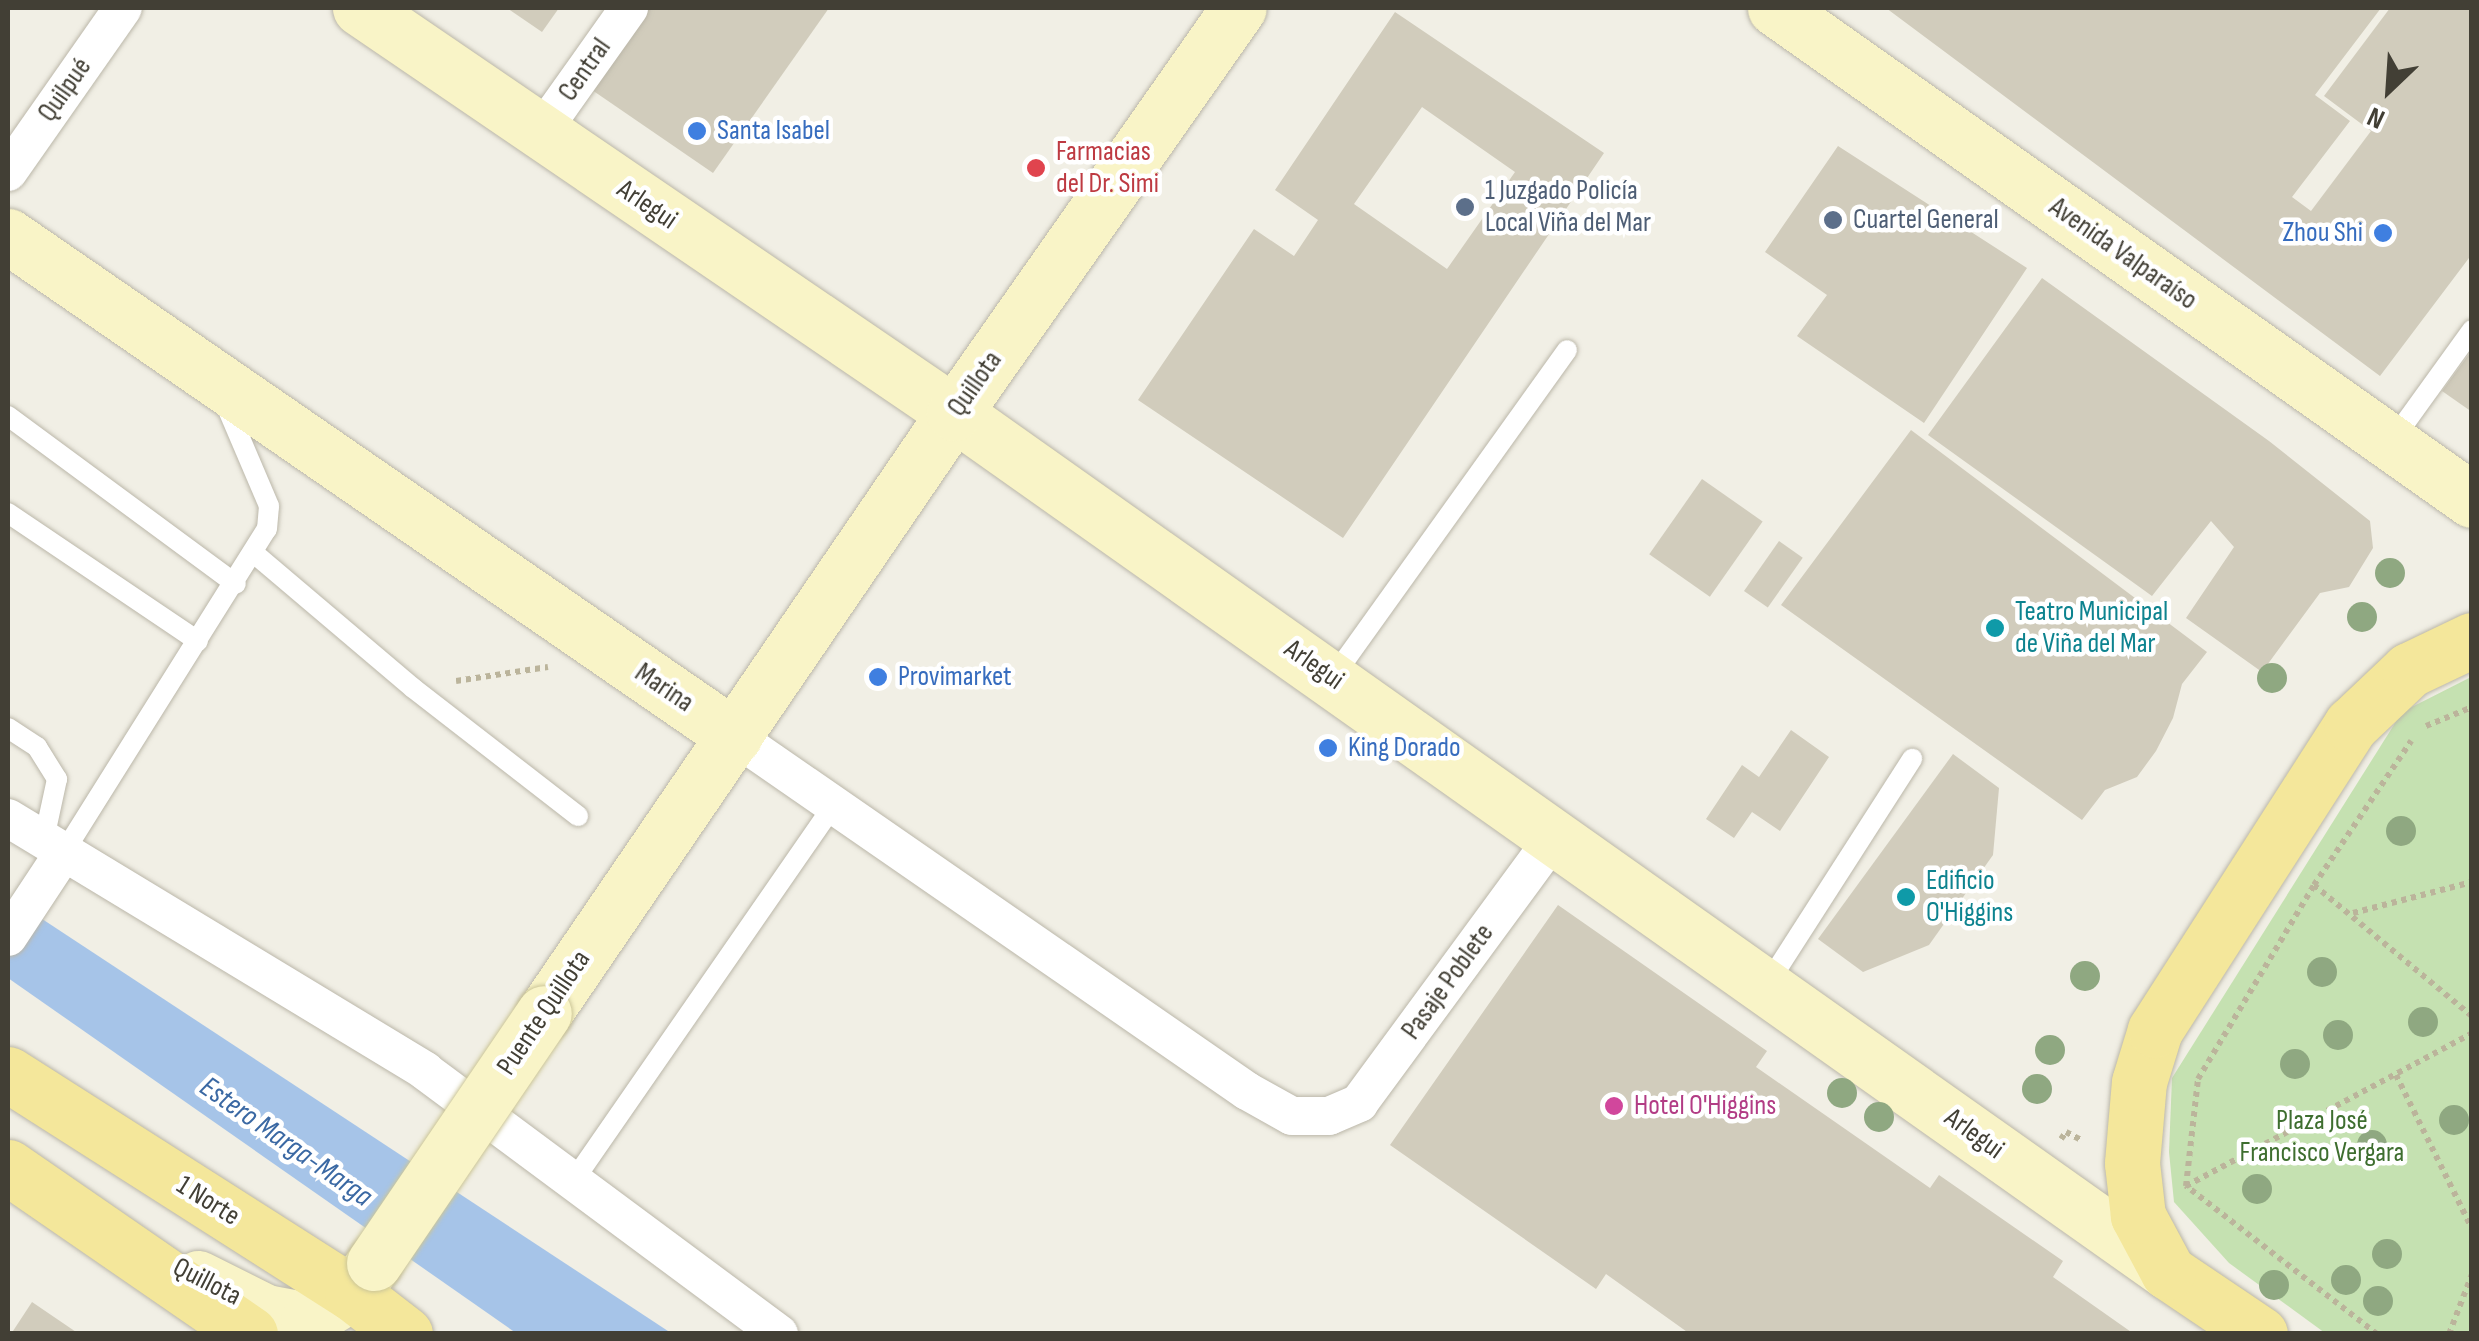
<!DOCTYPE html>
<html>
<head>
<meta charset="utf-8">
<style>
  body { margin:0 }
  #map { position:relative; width:2479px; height:1341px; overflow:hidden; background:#f1efe5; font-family:"Sofia Sans Condensed",sans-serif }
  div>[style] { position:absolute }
  .green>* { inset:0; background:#c5e1b1 }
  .water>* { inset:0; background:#a6c4e8 }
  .building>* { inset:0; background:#d1ccbc; transform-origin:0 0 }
  .path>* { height:6px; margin-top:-3px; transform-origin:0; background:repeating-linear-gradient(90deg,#bbb49b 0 5px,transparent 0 10px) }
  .roads { filter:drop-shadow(0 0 2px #bbb7a9) drop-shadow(0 0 2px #bbb7a9) }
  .lane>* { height:20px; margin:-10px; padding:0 10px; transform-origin:10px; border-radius:10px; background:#fff }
  .street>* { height:38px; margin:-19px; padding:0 19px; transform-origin:19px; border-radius:19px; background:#fff }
  .secondary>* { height:55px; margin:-27.5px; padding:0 27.5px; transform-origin:27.5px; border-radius:27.5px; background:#f9f4c7 }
  .primary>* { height:55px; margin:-27.5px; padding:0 27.5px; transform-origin:27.5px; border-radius:27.5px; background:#f4e79b }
  .bridges { filter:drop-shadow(0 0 2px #ccc698) drop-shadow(0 0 2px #ccc698) }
  .secondary-bridge>* { height:55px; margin:-27.5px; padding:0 27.5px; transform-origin:27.5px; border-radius:27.5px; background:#f9f4c7 }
  .trees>* { width:30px; height:30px; margin:-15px; border-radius:50%; background:#8fa881 }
  .dots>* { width:28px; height:28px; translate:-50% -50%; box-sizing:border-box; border:5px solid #fff; border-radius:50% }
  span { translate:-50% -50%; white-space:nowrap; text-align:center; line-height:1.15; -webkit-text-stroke:9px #fff; paint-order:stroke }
  .street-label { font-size:28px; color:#423f35 }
  .shop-label { font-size:28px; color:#366cbe }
  .left { translate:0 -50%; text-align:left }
  .right { translate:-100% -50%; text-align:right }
  .health-label { font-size:28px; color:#be3a42 }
  .service-label { font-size:28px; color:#4e5e75 }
  .culture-label { font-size:28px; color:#0d838f }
  .hotel-label { font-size:28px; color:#b23c85 }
  .park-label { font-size:28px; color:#3e6e2f }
  .water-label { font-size:30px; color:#3a68a3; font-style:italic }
  .frame { position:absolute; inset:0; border:10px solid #423f35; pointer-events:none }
  .north { position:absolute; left:2339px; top:40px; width:100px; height:100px; -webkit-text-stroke:8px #fff; paint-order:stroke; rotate:205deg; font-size:28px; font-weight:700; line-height:40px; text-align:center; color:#423f35 }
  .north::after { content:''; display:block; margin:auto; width:35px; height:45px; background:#423f35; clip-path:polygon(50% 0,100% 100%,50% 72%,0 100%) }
</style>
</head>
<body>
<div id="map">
  <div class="green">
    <div style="clip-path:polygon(2471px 677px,2471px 1333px,2325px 1333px,2229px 1263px,2174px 1202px,2169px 1152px,2172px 1078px,2402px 712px)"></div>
  </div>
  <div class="water">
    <div style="clip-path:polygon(8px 898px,30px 911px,671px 1333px,516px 1333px,8px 978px)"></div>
  </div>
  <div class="building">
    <div style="clip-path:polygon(507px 8px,559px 8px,542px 32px)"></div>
    <div style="clip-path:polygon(649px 8px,829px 8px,713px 173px,592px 90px)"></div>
    <div style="clip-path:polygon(1886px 8px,2381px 8px,2315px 95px,2350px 121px,2292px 197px,2311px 211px,2371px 131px,2324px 96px,2390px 8px,2472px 8px,2472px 254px,2380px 376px)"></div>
    <div style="clip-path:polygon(evenodd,1395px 12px,1604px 153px,1343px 538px,1138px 400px,1254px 229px,1294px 256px,1318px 220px,1275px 190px,1395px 12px,1422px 107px,1515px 172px,1447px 269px,1354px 204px,1422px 107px)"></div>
    <div style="clip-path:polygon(1838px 146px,2027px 268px,1924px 423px,1797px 336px,1827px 295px,1765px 252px)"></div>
    <div style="clip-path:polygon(2042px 278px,2269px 441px,2370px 521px,2373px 548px,2349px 587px,2320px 593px,2262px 672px,2186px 618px,2234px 547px,2211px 521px,2152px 596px,1928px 435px)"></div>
    <div style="clip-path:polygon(2472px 350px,2472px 412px,2442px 391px)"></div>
    <div style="clip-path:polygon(1911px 430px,2207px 652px,2182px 684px,2173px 718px,2156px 751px,2137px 777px,2105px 790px,2082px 820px,1781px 605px)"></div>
    <div style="left:1702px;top:479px;width:74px;height:92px;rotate:35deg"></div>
    <div style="left:1779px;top:541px;width:29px;height:61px;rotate:35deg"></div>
    <div style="clip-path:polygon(1791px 730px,1829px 757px,1780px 831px,1752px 812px,1734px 838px,1706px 819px,1742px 765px,1759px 777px)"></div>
    <div style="clip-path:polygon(1953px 754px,1999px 788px,1993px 855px,1929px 945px,1863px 972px,1818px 939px)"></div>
    <div style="clip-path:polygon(1558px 905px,1767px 1051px,1756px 1067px,1930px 1188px,1939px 1175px,2063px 1261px,2053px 1277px,2134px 1334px,1690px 1334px,1606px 1274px,1596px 1289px,1390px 1145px)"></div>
    <div style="clip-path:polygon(32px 1302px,79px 1334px,11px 1334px)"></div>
  </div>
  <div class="path">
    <div style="left:456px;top:681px;width:93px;rotate:-8.7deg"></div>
    <div style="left:2426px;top:726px;width:50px;rotate:-22.4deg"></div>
    <div style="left:2314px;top:885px;width:205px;rotate:39.7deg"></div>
    <div style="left:2353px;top:913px;width:123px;rotate:-14.6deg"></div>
    <div style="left:2396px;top:1075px;width:172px;rotate:63.7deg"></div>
    <div style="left:2061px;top:1139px;width:9px;rotate:-54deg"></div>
    <div style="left:2066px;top:1132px;width:19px;rotate:28deg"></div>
    <div style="left:2186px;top:1186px;width:324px;rotate:-28.1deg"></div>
    <div style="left:2377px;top:1334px;width:242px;rotate:-142.2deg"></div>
    <div style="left:2186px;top:1186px;width:108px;rotate:-83.6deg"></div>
    <div style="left:2198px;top:1079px;width:226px;rotate:-59.1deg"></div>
    <div style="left:2314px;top:885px;width:174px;rotate:-56deg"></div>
    <div style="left:2449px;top:1334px;width:64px;rotate:-69deg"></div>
  </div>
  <div class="roads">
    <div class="lane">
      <div style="left:8px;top:416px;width:283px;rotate:36.4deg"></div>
      <div style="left:2392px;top:441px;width:137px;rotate:-54.2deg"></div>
      <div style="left:8px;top:513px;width:229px;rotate:34deg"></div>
      <div style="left:255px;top:554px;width:207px;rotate:40.3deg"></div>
      <div style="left:413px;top:688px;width:209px;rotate:37.8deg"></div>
      <div style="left:1333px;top:677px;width:402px;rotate:-54.4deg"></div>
      <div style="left:8px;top:728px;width:35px;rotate:33deg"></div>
      <div style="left:37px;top:747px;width:38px;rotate:58deg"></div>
      <div style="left:57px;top:779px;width:61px;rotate:102.2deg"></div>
      <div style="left:64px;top:852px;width:381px;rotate:-57.9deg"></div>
      <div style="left:267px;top:529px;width:23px;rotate:-85deg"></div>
      <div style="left:269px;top:506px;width:112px;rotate:-113.1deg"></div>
      <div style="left:1767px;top:985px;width:269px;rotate:-57.3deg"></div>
      <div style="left:574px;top:1180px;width:459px;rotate:-55.3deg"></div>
    </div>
    <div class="street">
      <div style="left:541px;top:132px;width:152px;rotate:-54.6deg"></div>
      <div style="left:8px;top:172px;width:200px;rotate:-55deg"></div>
      <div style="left:734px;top:736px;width:624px;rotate:34.68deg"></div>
      <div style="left:1247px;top:1091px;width:51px;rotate:29.1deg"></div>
      <div style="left:1292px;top:1116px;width:37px"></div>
      <div style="left:1329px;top:1116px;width:33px;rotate:-23deg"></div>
      <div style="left:1359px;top:1103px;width:333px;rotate:-53.7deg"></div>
      <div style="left:8px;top:818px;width:488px;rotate:31.2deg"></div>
      <div style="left:425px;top:1071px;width:441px;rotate:36.6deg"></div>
      <div style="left:8px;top:937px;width:102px;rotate:-56.6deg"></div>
    </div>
    <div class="secondary">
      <div style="left:360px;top:8px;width:719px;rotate:34.29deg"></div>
      <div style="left:954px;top:413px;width:1487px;rotate:35.28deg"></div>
      <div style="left:1775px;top:8px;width:853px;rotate:35.22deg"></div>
      <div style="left:8px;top:236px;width:882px;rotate:34.56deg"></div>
      <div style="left:544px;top:1013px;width:727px;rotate:-55.65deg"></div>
      <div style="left:954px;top:413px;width:495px;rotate:-54.9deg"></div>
      <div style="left:198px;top:1278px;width:76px;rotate:26.6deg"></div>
      <div style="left:266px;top:1312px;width:43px;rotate:10.8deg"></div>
      <div style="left:308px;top:1320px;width:52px;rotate:-31.5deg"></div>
      <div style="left:352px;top:1293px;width:37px;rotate:-54deg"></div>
    </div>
    <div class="primary">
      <div style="left:8px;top:1074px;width:408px;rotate:32.5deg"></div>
      <div style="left:352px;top:1293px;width:67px;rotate:37.7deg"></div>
      <div style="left:8px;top:1167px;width:294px;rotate:34.6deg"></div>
      <div style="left:2260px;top:1334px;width:111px;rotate:-146deg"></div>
      <div style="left:2168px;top:1272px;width:64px;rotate:-118.2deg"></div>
      <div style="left:2138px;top:1216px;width:53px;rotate:-96.5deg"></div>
      <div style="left:2132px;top:1163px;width:81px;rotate:-85.1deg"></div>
      <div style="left:2139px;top:1082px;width:54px;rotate:-72.9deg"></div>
      <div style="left:2155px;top:1030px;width:363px;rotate:-57.3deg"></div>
      <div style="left:2351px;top:725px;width:80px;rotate:-43.5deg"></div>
      <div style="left:2409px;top:670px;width:70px;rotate:-25.5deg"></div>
    </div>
  </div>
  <div class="bridges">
    <div class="secondary-bridge">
      <div style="left:374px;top:1263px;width:302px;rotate:-55.8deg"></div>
    </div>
  </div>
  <div class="trees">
    <div style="left:2390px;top:573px"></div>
    <div style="left:2362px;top:617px"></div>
    <div style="left:2272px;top:678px"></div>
    <div style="left:2401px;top:831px"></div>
    <div style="left:2322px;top:972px"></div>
    <div style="left:2085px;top:976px"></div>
    <div style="left:2423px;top:1022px"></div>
    <div style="left:2338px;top:1035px"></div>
    <div style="left:2050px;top:1050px"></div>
    <div style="left:2295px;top:1064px"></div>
    <div style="left:2037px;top:1089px"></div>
    <div style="left:1842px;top:1093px"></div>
    <div style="left:1879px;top:1117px"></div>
    <div style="left:2454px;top:1120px"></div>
    <div style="left:2372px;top:1145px"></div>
    <div style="left:2257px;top:1189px"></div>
    <div style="left:2387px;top:1254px"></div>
    <div style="left:2346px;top:1280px"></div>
    <div style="left:2274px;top:1285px"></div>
    <div style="left:2378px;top:1301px"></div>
  </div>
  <div class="dots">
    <div style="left:697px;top:131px;background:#3f7fe0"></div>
    <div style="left:1036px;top:168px;background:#e0444e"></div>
    <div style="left:1465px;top:207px;background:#5c6f8a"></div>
    <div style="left:1833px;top:220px;background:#5c6f8a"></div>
    <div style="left:2383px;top:233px;background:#3f7fe0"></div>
    <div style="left:1995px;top:628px;background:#0f9aa8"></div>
    <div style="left:878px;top:677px;background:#3f7fe0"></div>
    <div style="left:1328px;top:748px;background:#3f7fe0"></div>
    <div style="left:1906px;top:897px;background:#0f9aa8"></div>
    <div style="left:1614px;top:1106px;background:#d1479c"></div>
  </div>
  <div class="street-label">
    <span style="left:585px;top:70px;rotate:-55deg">Central</span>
    <span style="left:65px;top:90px;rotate:-55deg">Quilpué</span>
    <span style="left:647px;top:205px;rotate:34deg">Arlegui</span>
    <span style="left:2123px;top:254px;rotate:35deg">Avenida Valparaíso</span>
    <span style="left:975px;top:384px;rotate:-55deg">Quillota</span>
    <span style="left:1314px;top:665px;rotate:35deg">Arlegui</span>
    <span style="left:664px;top:688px;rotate:34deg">Marina</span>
    <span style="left:1448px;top:982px;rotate:-54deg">Pasaje Poblete</span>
    <span style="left:544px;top:1013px;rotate:-56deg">Puente Quillota</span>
    <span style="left:1974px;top:1134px;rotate:36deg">Arlegui</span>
    <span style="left:208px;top:1201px;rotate:32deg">1 Norte</span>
    <span style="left:207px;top:1282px;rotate:27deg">Quillota</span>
  </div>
  <div class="shop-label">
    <span class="left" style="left:717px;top:131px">Santa Isabel</span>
    <span class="right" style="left:2363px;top:233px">Zhou Shi</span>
    <span class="left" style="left:898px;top:677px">Provimarket</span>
    <span class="left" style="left:1348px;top:748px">King Dorado</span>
  </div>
  <div class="health-label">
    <span class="left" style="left:1056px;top:168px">Farmacias<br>del Dr. Simi</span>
  </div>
  <div class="service-label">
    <span class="left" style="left:1485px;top:207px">1 Juzgado Policía<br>Local Viña del Mar</span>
    <span class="left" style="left:1853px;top:220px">Cuartel General</span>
  </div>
  <div class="culture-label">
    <span class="left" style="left:2015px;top:628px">Teatro Municipal<br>de Viña del Mar</span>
    <span class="left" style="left:1926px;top:897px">Edificio<br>O'Higgins</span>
  </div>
  <div class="hotel-label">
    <span class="left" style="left:1634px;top:1106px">Hotel O'Higgins</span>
  </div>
  <div class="park-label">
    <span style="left:2322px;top:1137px">Plaza José<br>Francisco Vergara</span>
  </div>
  <div class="water-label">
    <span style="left:286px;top:1142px;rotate:35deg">Estero Marga-Marga</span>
  </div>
  <div class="frame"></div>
  <div class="north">N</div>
</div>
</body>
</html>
